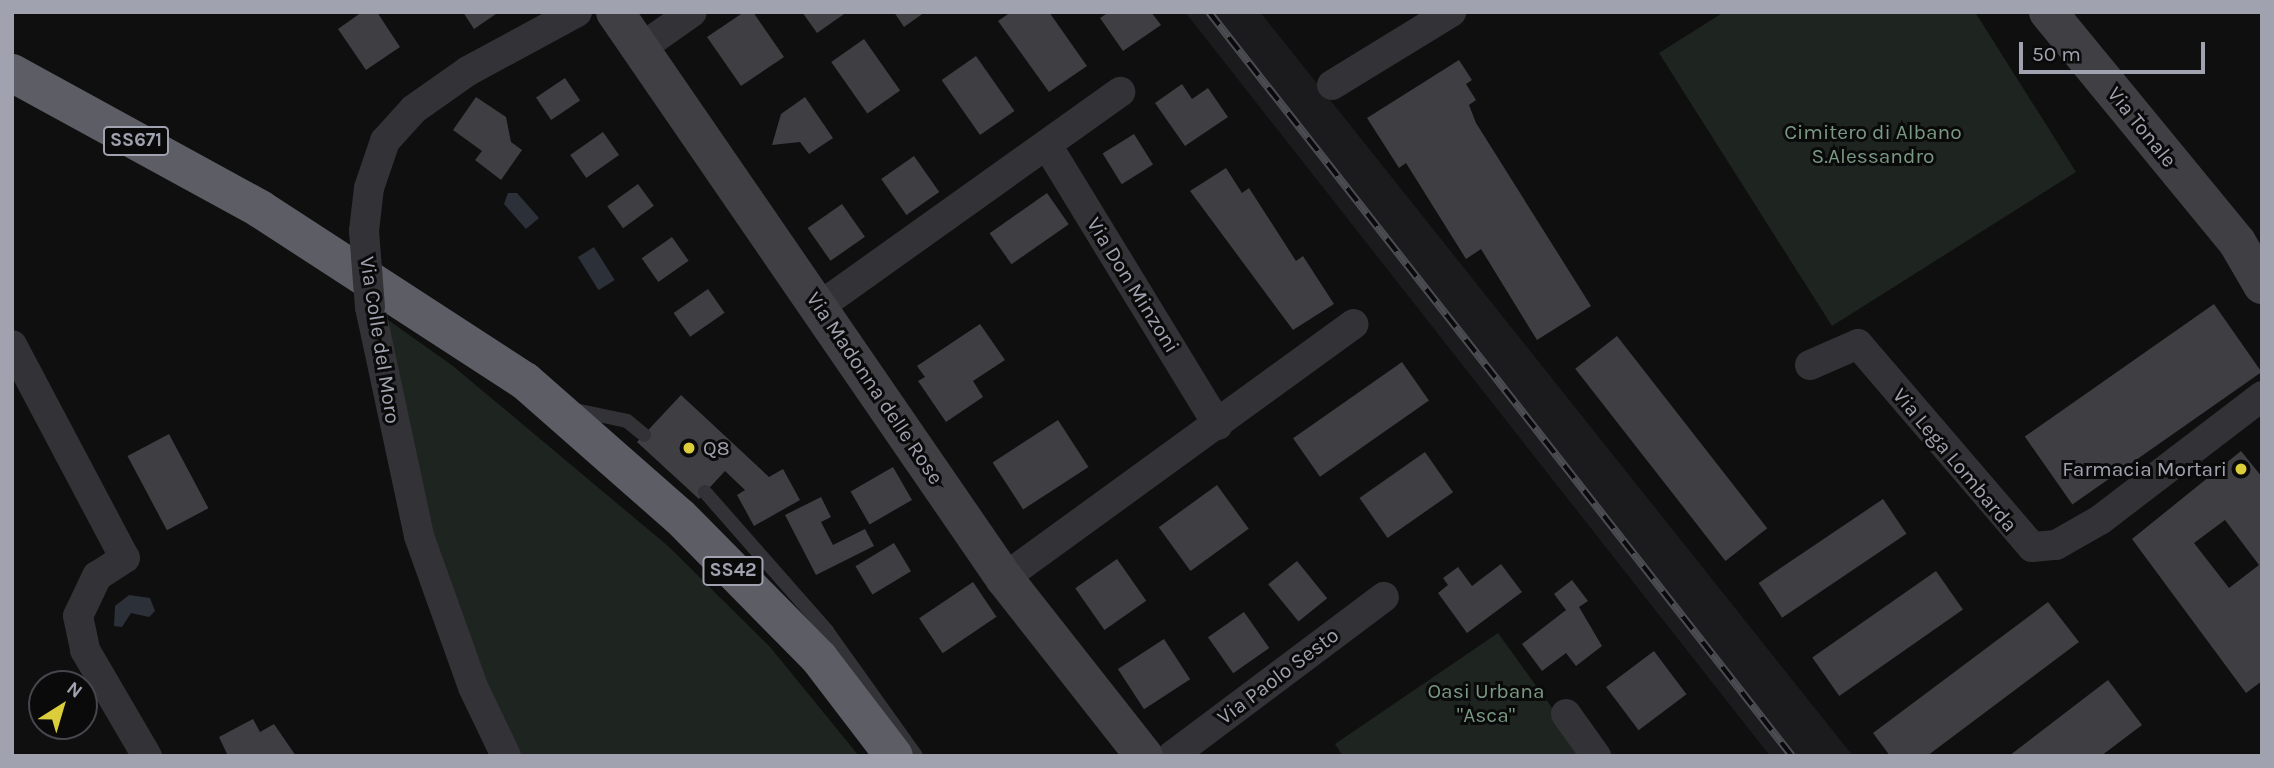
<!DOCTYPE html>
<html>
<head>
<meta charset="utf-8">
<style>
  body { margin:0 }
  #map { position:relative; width:2274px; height:768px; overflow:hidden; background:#0f0f10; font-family:Karla,sans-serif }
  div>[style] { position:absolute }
  .built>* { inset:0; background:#1b1b1d }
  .green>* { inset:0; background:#1e2420 }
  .water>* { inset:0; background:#2c3039; transform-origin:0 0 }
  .building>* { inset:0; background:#3e3e43; transform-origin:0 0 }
  .lane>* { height:14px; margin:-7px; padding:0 7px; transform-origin:7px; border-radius:7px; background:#333236 }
  .street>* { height:30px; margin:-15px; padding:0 15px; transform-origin:15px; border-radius:15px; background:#333236 }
  .secondary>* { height:38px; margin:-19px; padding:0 19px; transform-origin:19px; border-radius:19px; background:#3f3f44 }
  .highway>* { height:38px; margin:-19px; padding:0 19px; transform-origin:19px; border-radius:19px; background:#5d5d65 }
  .rail>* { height:8px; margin-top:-4px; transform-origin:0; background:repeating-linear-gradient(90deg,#0a0a0b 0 16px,#4b4c51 0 32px); box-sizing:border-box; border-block:2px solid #4b4c51 }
  .street-bridge>* { height:30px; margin:-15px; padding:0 15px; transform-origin:15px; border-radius:15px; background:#333236 }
  .dots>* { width:19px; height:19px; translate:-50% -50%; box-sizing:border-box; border:4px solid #0a0a0b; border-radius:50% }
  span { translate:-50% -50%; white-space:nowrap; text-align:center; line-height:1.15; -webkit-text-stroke:6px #0a0a0b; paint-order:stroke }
  .shield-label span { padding:2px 5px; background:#0a0a0b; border:2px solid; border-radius:5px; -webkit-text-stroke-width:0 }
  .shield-label { font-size:19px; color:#a1a2af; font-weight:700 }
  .street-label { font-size:21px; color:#a1a2af }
  .park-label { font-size:21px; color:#7a9983 }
  .poi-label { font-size:21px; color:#a1a2af }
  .left { translate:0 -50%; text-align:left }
  .right { translate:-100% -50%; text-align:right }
  .frame { position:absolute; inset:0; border:14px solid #a1a2af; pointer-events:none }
  .north { position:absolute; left:28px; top:670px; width:70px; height:70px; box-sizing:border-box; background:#0a0a0b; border:2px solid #46474d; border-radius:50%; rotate:37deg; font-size:19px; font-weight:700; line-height:28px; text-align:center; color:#a1a2af }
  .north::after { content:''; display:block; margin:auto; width:24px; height:32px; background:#dccd3b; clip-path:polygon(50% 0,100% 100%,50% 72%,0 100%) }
  .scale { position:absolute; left:2019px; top:42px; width:186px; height:32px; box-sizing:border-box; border:4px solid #a1a2af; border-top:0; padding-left:9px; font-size:21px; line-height:24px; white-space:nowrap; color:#a1a2af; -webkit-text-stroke:5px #0a0a0b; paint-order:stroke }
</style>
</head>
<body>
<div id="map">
  <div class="built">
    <div style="clip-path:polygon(1185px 12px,1260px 12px,1853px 756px,1770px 756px)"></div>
  </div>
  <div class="green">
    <div style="clip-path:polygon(1724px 12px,1975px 12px,2076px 172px,1832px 326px,1659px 53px)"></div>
    <div style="clip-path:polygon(381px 315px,453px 366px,668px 546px,770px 647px,859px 756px,509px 756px,439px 577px)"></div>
    <div style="clip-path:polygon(1498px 633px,1587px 756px,1343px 756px,1335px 744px)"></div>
  </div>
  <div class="water">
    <div style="clip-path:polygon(508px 193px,517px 193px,539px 218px,526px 229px,504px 204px)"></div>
    <div style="left:594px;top:247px;width:39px;height:19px;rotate:58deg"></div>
    <div style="clip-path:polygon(129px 595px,150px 598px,155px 611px,149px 617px,131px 613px,122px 627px,114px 626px,115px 606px)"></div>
  </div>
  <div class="building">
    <div style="clip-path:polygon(362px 12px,377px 12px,400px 47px,366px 70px,338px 29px)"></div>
    <div style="clip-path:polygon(463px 12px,499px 12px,474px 29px)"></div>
    <div style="clip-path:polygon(744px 12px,753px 12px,784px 57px,741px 86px,707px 37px)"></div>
    <div style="clip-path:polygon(802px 12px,847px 12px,817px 33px)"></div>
    <div style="clip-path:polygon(894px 12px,925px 12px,904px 27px)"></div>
    <div style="clip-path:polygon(1011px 12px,1049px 12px,1087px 66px,1049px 92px,998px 21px)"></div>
    <div style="clip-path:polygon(1109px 12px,1151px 12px,1161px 25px,1123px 51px,1100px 18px)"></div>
    <div style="left:864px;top:39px;width:63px;height:40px;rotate:55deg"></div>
    <div style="left:976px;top:56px;width:67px;height:42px;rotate:55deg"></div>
    <div style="clip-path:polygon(1459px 60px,1472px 80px,1466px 84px,1476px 100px,1469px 105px,1476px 123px,1591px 306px,1537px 340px,1481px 249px,1466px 259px,1406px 163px,1399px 168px,1367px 118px)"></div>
    <div style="left:565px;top:78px;width:27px;height:35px;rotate:56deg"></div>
    <div style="clip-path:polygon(1182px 84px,1192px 99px,1208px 88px,1228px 117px,1185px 146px,1155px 103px)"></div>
    <div style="clip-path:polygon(476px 97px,506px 117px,511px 142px,522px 150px,501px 180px,475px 160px,482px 151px,453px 130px)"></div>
    <div style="clip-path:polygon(805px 97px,833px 138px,809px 154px,800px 142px,772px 145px,781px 114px)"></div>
    <div style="left:603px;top:132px;width:28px;height:40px;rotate:55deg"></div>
    <div style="left:1134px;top:134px;width:36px;height:37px;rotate:58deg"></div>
    <div style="left:914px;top:156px;width:44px;height:40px;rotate:55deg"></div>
    <div style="clip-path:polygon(1226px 168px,1242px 193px,1249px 188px,1296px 261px,1303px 256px,1334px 304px,1293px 330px,1190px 191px)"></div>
    <div style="left:638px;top:184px;width:27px;height:38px;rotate:54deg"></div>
    <div style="left:1047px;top:193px;width:38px;height:70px;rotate:55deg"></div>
    <div style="left:842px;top:204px;width:40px;height:42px;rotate:55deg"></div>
    <div style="left:672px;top:237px;width:29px;height:37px;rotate:55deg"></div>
    <div style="left:708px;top:289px;width:29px;height:42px;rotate:55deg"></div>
    <div style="left:2214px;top:304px;width:83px;height:231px;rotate:55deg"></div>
    <div style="clip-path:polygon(980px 324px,1005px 360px,973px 381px,983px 397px,946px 422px,918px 381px,925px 377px,917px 366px)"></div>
    <div style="left:1617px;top:336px;width:244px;height:53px;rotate:52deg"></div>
    <div style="left:1402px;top:362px;width:47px;height:133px;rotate:55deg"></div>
    <div style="clip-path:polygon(681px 395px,769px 477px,783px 469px,800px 500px,754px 526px,737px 495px,745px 490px,725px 471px,699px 499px,637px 442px)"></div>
    <div style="left:1058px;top:420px;width:56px;height:78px;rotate:57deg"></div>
    <div style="left:169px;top:434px;width:84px;height:47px;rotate:62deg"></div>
    <div style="clip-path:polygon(evenodd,2241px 451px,2262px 477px,2262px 681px,2246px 693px,2132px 539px,2241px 451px,2225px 520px,2259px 565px,2229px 588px,2194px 543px,2225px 520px)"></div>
    <div style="left:1425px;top:452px;width:49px;height:80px;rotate:55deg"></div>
    <div style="left:893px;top:467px;width:38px;height:49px;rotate:60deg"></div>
    <div style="left:1217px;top:485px;width:54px;height:72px;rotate:54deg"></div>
    <div style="clip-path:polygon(821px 497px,831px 517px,821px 522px,833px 545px,865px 529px,874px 546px,816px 575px,785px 515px)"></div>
    <div style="left:1883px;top:499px;width:42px;height:150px;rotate:56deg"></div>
    <div style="left:894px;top:543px;width:33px;height:45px;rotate:59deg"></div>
    <div style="left:1117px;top:559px;width:51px;height:51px;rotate:55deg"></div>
    <div style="left:1297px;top:561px;width:48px;height:37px;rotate:51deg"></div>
    <div style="clip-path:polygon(1501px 564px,1522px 592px,1467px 633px,1438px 593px,1448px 585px,1443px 578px,1458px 567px,1472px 586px)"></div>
    <div style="left:1936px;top:571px;width:47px;height:151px;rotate:55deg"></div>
    <div style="clip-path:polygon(1572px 580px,1588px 601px,1579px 607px,1602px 646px,1576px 666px,1566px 653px,1542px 671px,1522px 644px,1566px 610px,1554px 594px)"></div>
    <div style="left:973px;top:582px;width:42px;height:65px;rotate:56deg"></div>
    <div style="clip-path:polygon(2048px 602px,2079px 642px,1927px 756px,1890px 756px,1873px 733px)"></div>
    <div style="left:1244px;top:612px;width:44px;height:44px;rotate:55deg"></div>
    <div style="left:1164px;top:639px;width:48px;height:55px;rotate:57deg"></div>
    <div style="left:1654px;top:651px;width:54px;height:60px;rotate:53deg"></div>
    <div style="clip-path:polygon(2108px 680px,2142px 725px,2101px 756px,2009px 756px)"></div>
    <div style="clip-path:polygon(253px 719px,260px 732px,274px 724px,296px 756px,228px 756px,219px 737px)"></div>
  </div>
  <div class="lane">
    <div style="left:575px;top:410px;width:53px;rotate:11.9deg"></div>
    <div style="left:627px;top:421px;width:22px;rotate:39deg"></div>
    <div style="left:705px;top:492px;width:185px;rotate:48.7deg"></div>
    <div style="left:827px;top:631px;width:153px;rotate:54.5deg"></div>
  </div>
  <div class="street">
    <div style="left:641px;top:48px;width:62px;rotate:-35.2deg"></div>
    <div style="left:1332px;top:85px;width:140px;rotate:-31.5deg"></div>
    <div style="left:1047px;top:145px;width:328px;rotate:58.6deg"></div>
    <div style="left:364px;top:231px;width:43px;rotate:-83.4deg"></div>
    <div style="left:369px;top:188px;width:50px;rotate:-71.2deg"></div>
    <div style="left:385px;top:141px;width:43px;rotate:-47.8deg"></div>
    <div style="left:414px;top:109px;width:66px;rotate:-35.1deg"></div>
    <div style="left:468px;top:71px;width:124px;rotate:-28.4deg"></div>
    <div style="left:820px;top:306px;width:369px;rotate:-35.5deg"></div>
    <div style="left:370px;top:307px;width:234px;rotate:77.9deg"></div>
    <div style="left:419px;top:536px;width:160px;rotate:70.3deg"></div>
    <div style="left:473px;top:687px;width:76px;rotate:64.4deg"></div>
    <div style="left:12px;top:345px;width:241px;rotate:62.1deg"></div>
    <div style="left:125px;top:558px;width:33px;rotate:147deg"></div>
    <div style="left:97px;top:576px;width:44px;rotate:115.4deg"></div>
    <div style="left:78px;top:616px;width:35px;rotate:78deg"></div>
    <div style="left:85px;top:650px;width:123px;rotate:59.7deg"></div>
    <div style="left:1810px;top:365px;width:52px;rotate:-23.6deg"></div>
    <div style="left:1858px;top:344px;width:267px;rotate:49.4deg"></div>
    <div style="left:2032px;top:547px;width:24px;rotate:-5deg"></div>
    <div style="left:2056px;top:545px;width:51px;rotate:-29.6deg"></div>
    <div style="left:2100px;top:520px;width:204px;rotate:-37.4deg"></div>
    <div style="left:1004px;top:578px;width:432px;rotate:-36deg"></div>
    <div style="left:1566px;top:714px;width:52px;rotate:54.5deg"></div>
    <div style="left:1172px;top:756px;width:265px;rotate:-36.9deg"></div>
  </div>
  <div class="secondary">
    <div style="left:615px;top:12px;width:687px;rotate:55.5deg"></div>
    <div style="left:1004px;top:578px;width:226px;rotate:51.8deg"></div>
    <div style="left:2048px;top:12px;width:298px;rotate:50.6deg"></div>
    <div style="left:2237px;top:242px;width:50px;rotate:59.8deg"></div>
  </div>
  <div class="highway">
    <div style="left:12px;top:73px;width:283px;rotate:28.7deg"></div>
    <div style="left:260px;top:209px;width:316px;rotate:33deg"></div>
    <div style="left:525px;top:381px;width:206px;rotate:41.3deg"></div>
    <div style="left:680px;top:517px;width:198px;rotate:45.4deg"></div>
    <div style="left:819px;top:658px;width:123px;rotate:52.6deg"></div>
  </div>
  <div class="rail">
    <div style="left:1209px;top:12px;width:945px;rotate:51.92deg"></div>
  </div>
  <div class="street-bridge">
    <div style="left:364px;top:231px;width:76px;rotate:85.5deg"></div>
  </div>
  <div class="dots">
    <div style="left:689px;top:448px;background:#dccd3b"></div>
    <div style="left:2241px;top:469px;background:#dccd3b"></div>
  </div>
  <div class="shield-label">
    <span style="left:136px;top:141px">SS671</span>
    <span style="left:733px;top:571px">SS42</span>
  </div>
  <div class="street-label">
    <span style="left:2142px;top:127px;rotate:51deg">Via Tonale</span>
    <span style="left:1133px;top:285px;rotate:58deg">Via Don Minzoni</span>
    <span style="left:380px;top:340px;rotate:81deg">Via Colle del Moro</span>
    <span style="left:875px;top:388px;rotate:56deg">Via Madonna delle Rose</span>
    <span style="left:1955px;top:460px;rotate:50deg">Via Lega Lombarda</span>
    <span style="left:1278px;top:676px;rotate:-37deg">Via Paolo Sesto</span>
  </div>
  <div class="park-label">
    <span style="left:1873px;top:144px">Cimitero di Albano<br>S.Alessandro</span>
    <span style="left:1486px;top:703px">Oasi Urbana<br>"Asca"</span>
  </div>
  <div class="poi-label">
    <span class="left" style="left:703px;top:448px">Q8</span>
    <span class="right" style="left:2227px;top:469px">Farmacia Mortari</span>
  </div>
  <div class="frame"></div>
  <div class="north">N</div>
  <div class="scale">50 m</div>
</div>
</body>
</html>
